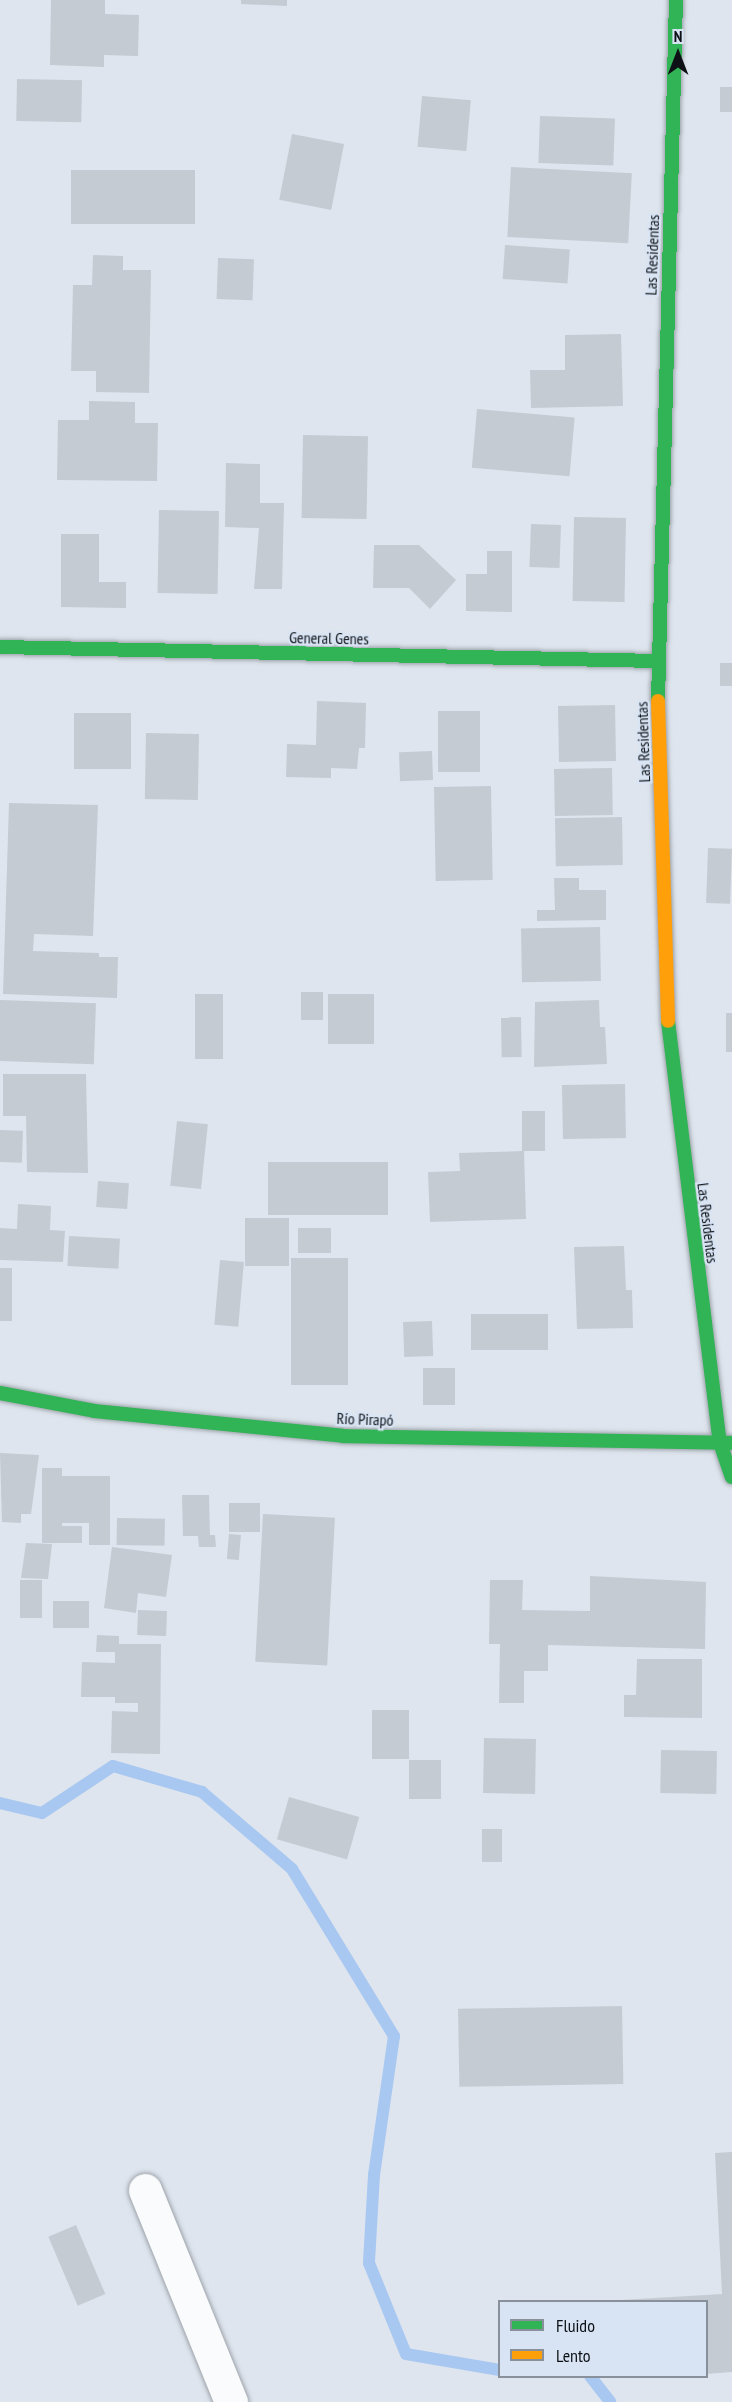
<!DOCTYPE html>
<html>
<head>
<meta charset="utf-8">
<style>
  body { margin:0 }
  #map { position:relative; width:732px; height:2402px; overflow:hidden; background:#dee5ee; font-family:"PT Sans Narrow",sans-serif }
  div>[style] { position:absolute }
  .stream>* { height:12px; margin:-6px; padding:0 6px; transform-origin:6px; border-radius:6px; background:#a8c8f1 }
  .building>* { inset:0; background:#c5cbd2; transform-origin:0 0 }
  .roads { filter:drop-shadow(0 0 2px #9fa4ab) drop-shadow(0 0 2px #9fa4ab) }
  .street>* { height:33px; margin:-16.5px; padding:0 16.5px; transform-origin:16.5px; border-radius:16.5px; background:#fafbfc }
  .fast>* { height:14px; margin:-7px; padding:0 7px; transform-origin:7px; border-radius:7px; background:#30b455 }
  .slow>* { height:14px; margin:-7px; padding:0 7px; transform-origin:7px; border-radius:7px; background:#ff9f0a }
  span { translate:-50% -50%; white-space:nowrap; text-align:center; line-height:1.15; -webkit-text-stroke:4.5px #d8e4f4; paint-order:stroke }
  .street-label { font-size:16px; color:#0d1116 }
  .legend { position:absolute; left:498px; top:2300px; width:210px; height:78px; box-sizing:border-box; background:#d8e4f4; border:2px solid #87909b; margin:0; padding:8px 10px; list-style:none; font-size:18px; color:#0d1116 }
  .legend li { display:flex; align-items:center; gap:12px; height:30px }
  .legend b { width:30px; border:2px solid #87909b }
  .north { position:absolute; left:648px; top:24px; width:60px; height:60px; -webkit-text-stroke:4px #d8e4f4; paint-order:stroke; rotate:0deg; font-size:16px; font-weight:700; line-height:24px; text-align:center; color:#0d1116 }
  .north::after { content:''; display:block; margin:auto; width:21px; height:27px; background:#0d1116; clip-path:polygon(50% 0,100% 100%,50% 72%,0 100%) }
</style>
</head>
<body>
<div id="map">
  <div class="stream">
    <div style="left:0;top:1803px;width:43px;rotate:13.4deg"></div>
    <div style="left:42px;top:1813px;width:85px;rotate:-33.5deg"></div>
    <div style="left:113px;top:1766px;width:93px;rotate:16.3deg"></div>
    <div style="left:202px;top:1792px;width:118px;rotate:40.5deg"></div>
    <div style="left:292px;top:1869px;width:196px;rotate:58.6deg"></div>
    <div style="left:394px;top:2036px;width:140px;rotate:98.2deg"></div>
    <div style="left:374px;top:2175px;width:88px;rotate:93.3deg"></div>
    <div style="left:369px;top:2263px;width:98px;rotate:67.9deg"></div>
    <div style="left:406px;top:2354px;width:95px;rotate:9.7deg"></div>
    <div style="left:590px;top:2376px;width:33px;rotate:52deg"></div>
  </div>
  <div class="building">
    <div style="clip-path:polygon(51px 0,105px 0,105px 14px,139px 15px,138px 56px,104px 55px,104px 67px,50px 65px)"></div>
    <div style="clip-path:polygon(241px 0,287px 0,287px 6px,241px 4px)"></div>
    <div style="left:17px;top:79px;width:65px;height:42px;rotate:1deg"></div>
    <div style="left:720px;top:87px;width:12px;height:25px"></div>
    <div style="left:422px;top:96px;width:49px;height:51px;rotate:5deg"></div>
    <div style="left:540px;top:116px;width:75px;height:47px;rotate:2deg"></div>
    <div style="left:292px;top:134px;width:53px;height:67px;rotate:11deg"></div>
    <div style="left:511px;top:167px;width:121px;height:70px;rotate:3deg"></div>
    <div style="left:71px;top:170px;width:124px;height:54px"></div>
    <div style="left:505px;top:245px;width:65px;height:34px;rotate:4deg"></div>
    <div style="clip-path:polygon(93px 255px,123px 256px,123px 270px,151px 270px,149px 393px,96px 392px,96px 371px,71px 371px,73px 285px,92px 285px)"></div>
    <div style="left:218px;top:258px;width:36px;height:41px;rotate:2deg"></div>
    <div style="clip-path:polygon(621px 334px,623px 406px,531px 408px,530px 370px,565px 370px,565px 335px)"></div>
    <div style="clip-path:polygon(89px 401px,135px 402px,135px 423px,158px 423px,157px 481px,57px 480px,58px 420px,89px 420px)"></div>
    <div style="left:477px;top:409px;width:98px;height:59px;rotate:5deg"></div>
    <div style="left:303px;top:435px;width:65px;height:83px;rotate:1deg"></div>
    <div style="clip-path:polygon(226px 463px,260px 464px,260px 503px,284px 503px,282px 589px,254px 589px,259px 528px,225px 527px)"></div>
    <div style="left:159px;top:510px;width:60px;height:83px;rotate:1deg"></div>
    <div style="left:574px;top:517px;width:52px;height:84px;rotate:1deg"></div>
    <div style="left:531px;top:524px;width:30px;height:43px;rotate:2deg"></div>
    <div style="clip-path:polygon(61px 534px,99px 534px,99px 582px,126px 582px,126px 608px,61px 607px)"></div>
    <div style="clip-path:polygon(374px 545px,419px 545px,456px 580px,430px 609px,409px 588px,373px 588px)"></div>
    <div style="clip-path:polygon(487px 551px,512px 551px,512px 612px,466px 611px,466px 574px,487px 574px)"></div>
    <div style="left:720px;top:663px;width:12px;height:23px"></div>
    <div style="clip-path:polygon(317px 701px,366px 703px,365px 748px,359px 748px,357px 769px,331px 768px,331px 778px,286px 777px,287px 744px,316px 745px)"></div>
    <div style="left:615px;top:705px;width:56px;height:57px;rotate:89deg"></div>
    <div style="left:480px;top:711px;width:61px;height:42px;rotate:90deg"></div>
    <div style="left:74px;top:713px;width:57px;height:56px"></div>
    <div style="left:146px;top:733px;width:53px;height:66px;rotate:1deg"></div>
    <div style="left:432px;top:751px;width:29px;height:33px;rotate:88deg"></div>
    <div style="left:612px;top:768px;width:47px;height:58px;rotate:89deg"></div>
    <div style="left:491px;top:786px;width:94px;height:57px;rotate:89deg"></div>
    <div style="clip-path:polygon(9px 803px,98px 805px,93px 936px,34px 934px,33px 951px,99px 953px,99px 957px,118px 957px,117px 998px,3px 994px)"></div>
    <div style="left:622px;top:817px;width:48px;height:67px;rotate:89deg"></div>
    <div style="left:708px;top:848px;width:24px;height:55px;rotate:2deg"></div>
    <div style="clip-path:polygon(554px 878px,579px 878px,579px 890px,606px 890px,606px 920px,537px 921px,537px 910px,555px 910px)"></div>
    <div style="left:600px;top:927px;width:54px;height:79px;rotate:89deg"></div>
    <div style="left:301px;top:992px;width:22px;height:28px"></div>
    <div style="left:195px;top:994px;width:28px;height:65px"></div>
    <div style="left:328px;top:994px;width:46px;height:50px"></div>
    <div style="left:0;top:1000px;width:96px;height:61px;rotate:2deg"></div>
    <div style="clip-path:polygon(599px 1000px,600px 1027px,605px 1027px,607px 1064px,534px 1067px,535px 1002px)"></div>
    <div style="left:726px;top:1013px;width:6px;height:39px"></div>
    <div style="left:521px;top:1017px;width:40px;height:20px;rotate:89deg"></div>
    <div style="clip-path:polygon(3px 1074px,86px 1074px,88px 1173px,27px 1172px,26px 1116px,3px 1116px)"></div>
    <div style="left:625px;top:1084px;width:54px;height:63px;rotate:89deg"></div>
    <div style="left:522px;top:1111px;width:23px;height:40px"></div>
    <div style="left:177px;top:1121px;width:31px;height:65px;rotate:6deg"></div>
    <div style="left:0;top:1130px;width:23px;height:32px;rotate:2deg"></div>
    <div style="clip-path:polygon(524px 1151px,526px 1219px,430px 1222px,428px 1172px,460px 1171px,459px 1153px)"></div>
    <div style="left:388px;top:1162px;width:53px;height:120px;rotate:90deg"></div>
    <div style="left:98px;top:1181px;width:31px;height:26px;rotate:4deg"></div>
    <div style="clip-path:polygon(18px 1204px,51px 1206px,50px 1230px,65px 1231px,63px 1262px,0 1260px,0 1228px,17px 1229px)"></div>
    <div style="left:289px;top:1218px;width:48px;height:44px;rotate:90deg"></div>
    <div style="left:331px;top:1228px;width:25px;height:33px;rotate:90deg"></div>
    <div style="left:69px;top:1236px;width:51px;height:30px;rotate:3deg"></div>
    <div style="clip-path:polygon(624px 1246px,626px 1290px,632px 1290px,633px 1328px,577px 1329px,574px 1247px)"></div>
    <div style="left:291px;top:1258px;width:57px;height:127px"></div>
    <div style="left:220px;top:1260px;width:24px;height:65px;rotate:5deg"></div>
    <div style="left:0;top:1268px;width:12px;height:53px"></div>
    <div style="left:548px;top:1314px;width:36px;height:77px;rotate:90deg"></div>
    <div style="left:432px;top:1321px;width:35px;height:29px;rotate:88deg"></div>
    <div style="left:455px;top:1368px;width:37px;height:32px;rotate:90deg"></div>
    <div style="clip-path:polygon(0 1453px,39px 1455px,31px 1514px,21px 1514px,21px 1523px,2px 1522px)"></div>
    <div style="clip-path:polygon(42px 1468px,62px 1468px,62px 1476px,110px 1476px,110px 1545px,89px 1545px,89px 1523px,62px 1523px,62px 1526px,82px 1526px,82px 1543px,42px 1543px)"></div>
    <div style="clip-path:polygon(182px 1495px,209px 1495px,210px 1535px,215px 1535px,216px 1547px,199px 1547px,198px 1536px,183px 1536px)"></div>
    <div style="left:229px;top:1503px;width:31px;height:29px"></div>
    <div style="left:263px;top:1514px;width:72px;height:148px;rotate:3deg"></div>
    <div style="left:117px;top:1518px;width:48px;height:27px;rotate:1deg"></div>
    <div style="left:229px;top:1534px;width:12px;height:25px;rotate:5deg"></div>
    <div style="clip-path:polygon(26px 1543px,52px 1544px,48px 1579px,21px 1578px)"></div>
    <div style="clip-path:polygon(112px 1547px,172px 1555px,166px 1597px,138px 1593px,136px 1613px,104px 1608px)"></div>
    <div style="clip-path:polygon(590px 1576px,706px 1582px,705px 1649px,548px 1645px,548px 1671px,524px 1671px,524px 1703px,499px 1703px,500px 1644px,489px 1644px,490px 1580px,523px 1580px,522px 1610px,590px 1611px)"></div>
    <div style="left:20px;top:1580px;width:22px;height:38px"></div>
    <div style="left:53px;top:1601px;width:36px;height:27px"></div>
    <div style="left:138px;top:1610px;width:29px;height:25px;rotate:2deg"></div>
    <div style="clip-path:polygon(97px 1635px,119px 1636px,119px 1644px,161px 1644px,160px 1754px,111px 1753px,112px 1711px,138px 1712px,138px 1703px,115px 1703px,115px 1697px,81px 1697px,82px 1662px,115px 1663px,115px 1652px,96px 1652px)"></div>
    <div style="clip-path:polygon(637px 1659px,702px 1659px,702px 1718px,624px 1717px,624px 1695px,636px 1695px)"></div>
    <div style="left:372px;top:1710px;width:37px;height:49px"></div>
    <div style="left:484px;top:1738px;width:52px;height:55px;rotate:1deg"></div>
    <div style="left:661px;top:1750px;width:56px;height:43px;rotate:1deg"></div>
    <div style="left:409px;top:1760px;width:32px;height:39px"></div>
    <div style="left:289px;top:1797px;width:73px;height:44px;rotate:16deg"></div>
    <div style="left:482px;top:1829px;width:20px;height:33px"></div>
    <div style="left:622px;top:2006px;width:78px;height:164px;rotate:89deg"></div>
    <div style="clip-path:polygon(732px 2152px,732px 2372px,706px 2374px,706px 2302px,621px 2300px,722px 2294px,715px 2153px)"></div>
    <div style="left:76px;top:2225px;width:75px;height:30px;rotate:67deg"></div>
  </div>
  <div class="roads">
    <div class="street">
      <div style="left:145px;top:2190px;width:229px;rotate:67.9deg"></div>
    </div>
    <div class="fast">
      <div style="left:0;top:647px;width:657px;rotate:1.22deg"></div>
      <div style="left:658px;top:701px;width:701px;rotate:-88.53deg"></div>
      <div style="left:668px;top:1021px;width:425px;rotate:83deg"></div>
      <div style="left:720px;top:1443px;width:36px;rotate:71deg"></div>
      <div style="left:0;top:1393px;width:96px;rotate:10.8deg"></div>
      <div style="left:94px;top:1411px;width:250px;rotate:5.7deg"></div>
      <div style="left:343px;top:1436px;width:389px;rotate:1deg"></div>
    </div>
    <div class="slow">
      <div style="left:658px;top:701px;width:320px;rotate:88.2deg"></div>
    </div>
  </div>
  <div class="street-label">
    <span style="left:652px;top:255px;rotate:-88deg">Las Residentas</span>
    <span style="left:329px;top:638px;rotate:1deg">General Genes</span>
    <span style="left:643px;top:742px;rotate:-92deg">Las Residentas</span>
    <span style="left:708px;top:1223px;rotate:83deg">Las Residentas</span>
    <span style="left:365px;top:1419px;rotate:2deg">Río Pirapó</span>
  </div>
  <ul class="legend">
  <li><b style="height:8px;background:#30b455"></b>Fluido</li>
  <li><b style="height:8px;background:#ff9f0a"></b>Lento</li>
  </ul>
  <div class="north">N</div>
</div>
</body>
</html>
